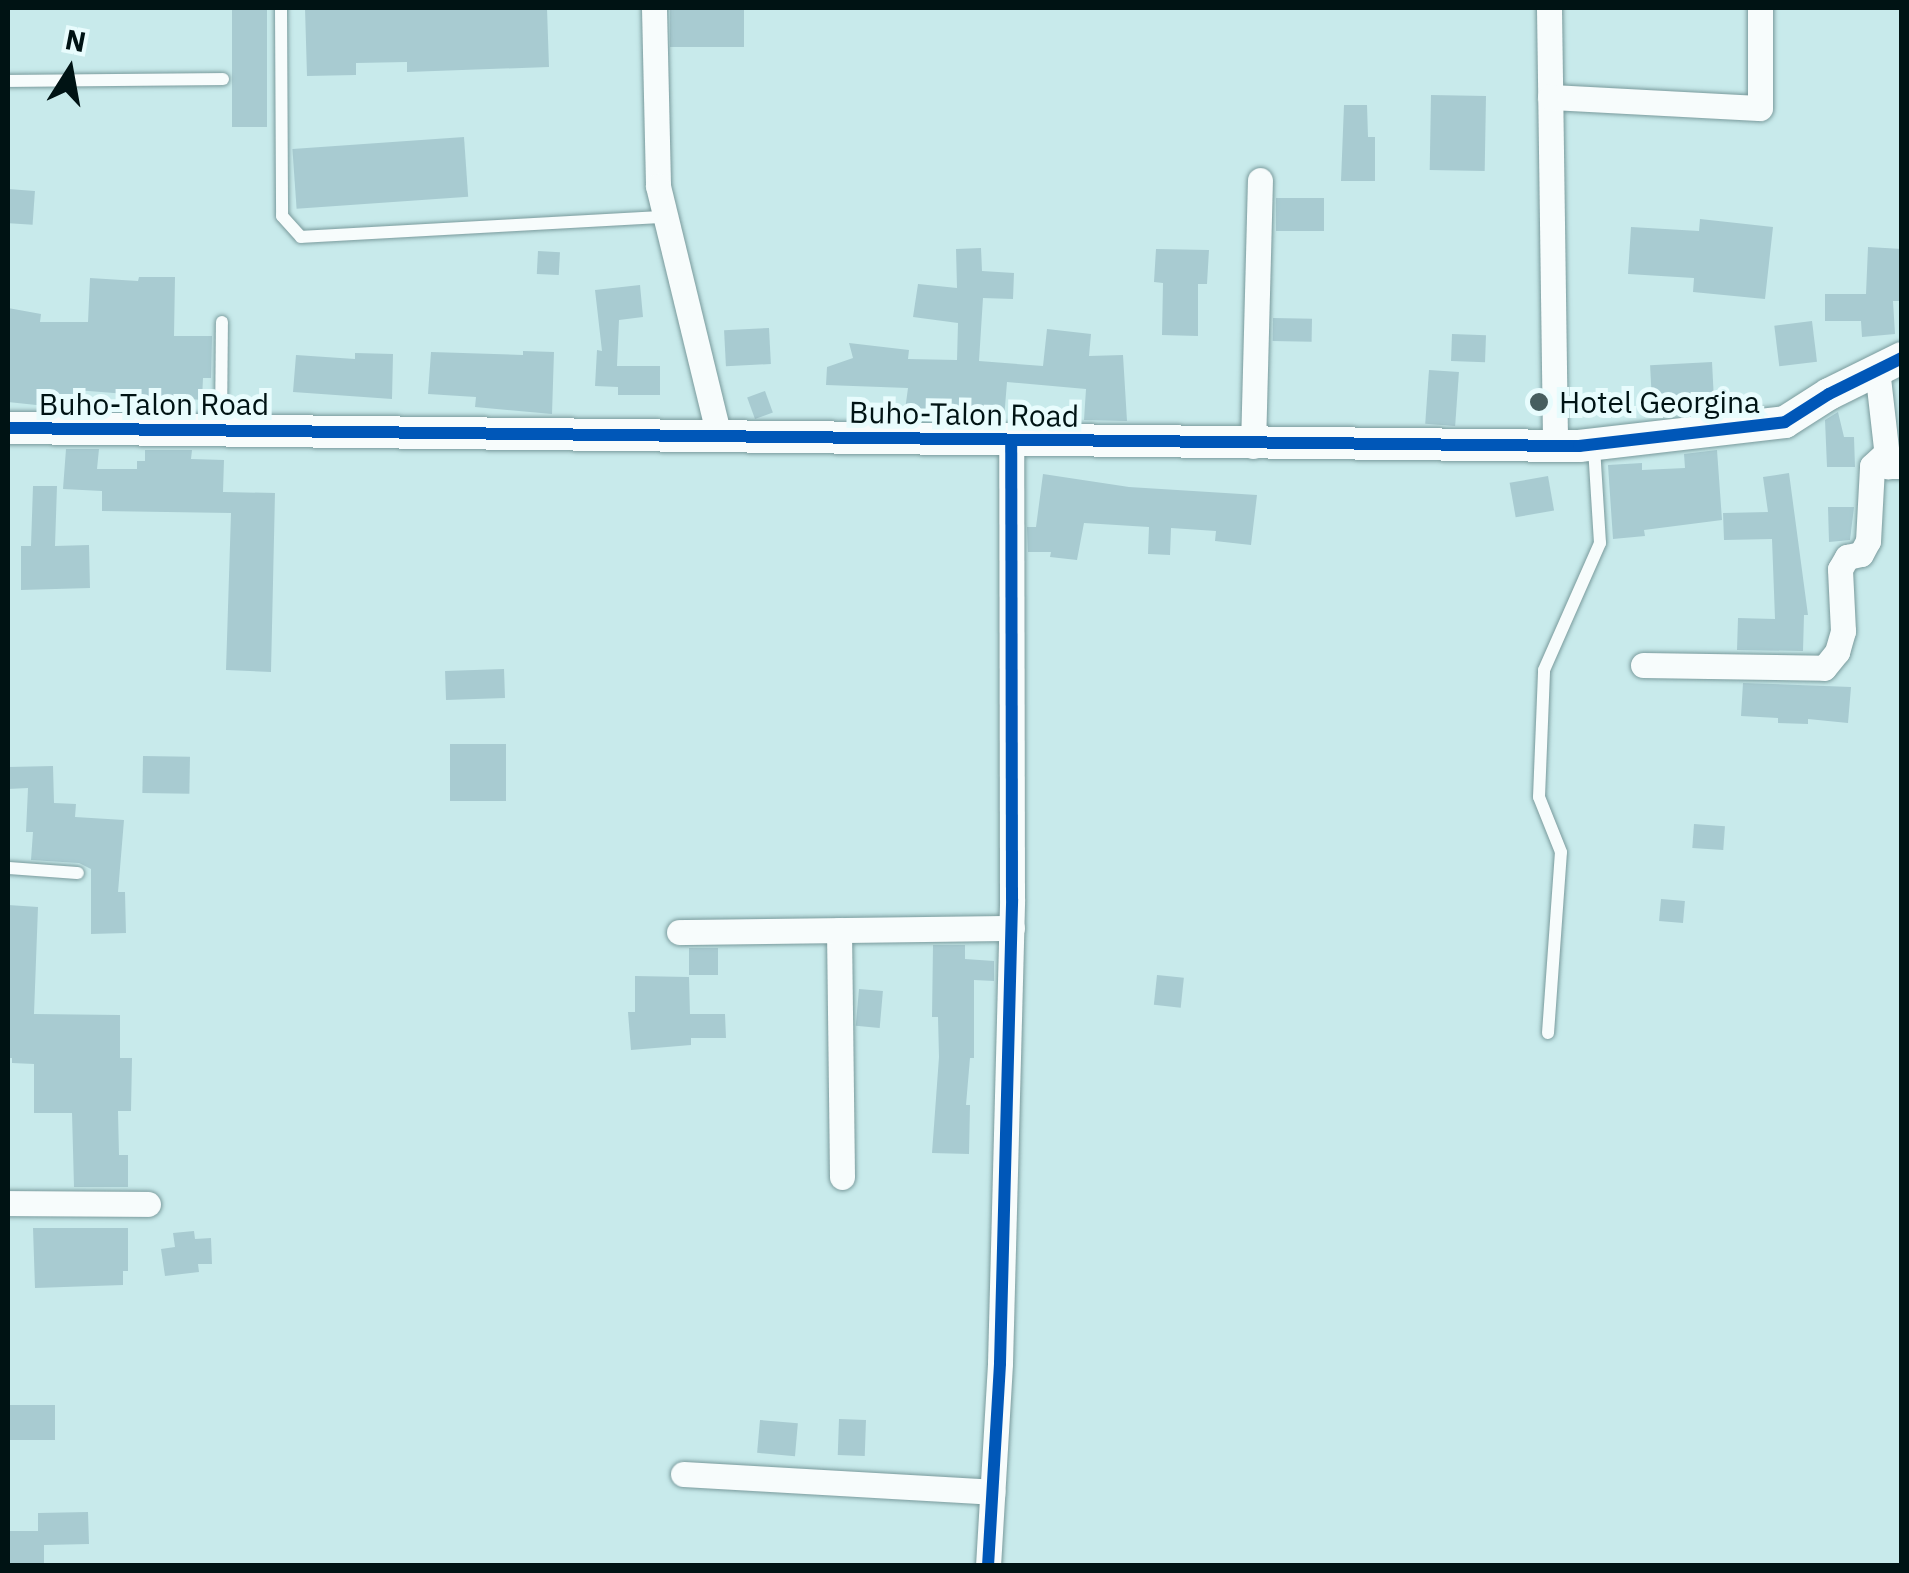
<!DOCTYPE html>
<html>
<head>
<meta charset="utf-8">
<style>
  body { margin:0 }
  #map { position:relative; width:1909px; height:1573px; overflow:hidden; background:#c8eaeb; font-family:"IBM Plex Sans",sans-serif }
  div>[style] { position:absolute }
  .building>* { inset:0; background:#a8cbd1; transform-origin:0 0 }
  .roads { filter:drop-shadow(0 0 2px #799a9c) drop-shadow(0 0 2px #799a9c) }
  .service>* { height:12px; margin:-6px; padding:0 6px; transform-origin:6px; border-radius:6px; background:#f7fcfc }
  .minor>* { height:25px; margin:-12.5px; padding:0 12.5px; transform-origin:12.5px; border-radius:12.5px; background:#f7fcfc }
  .tertiary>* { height:32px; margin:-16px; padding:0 16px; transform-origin:16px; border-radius:16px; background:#f7fcfc }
  .cycleway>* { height:12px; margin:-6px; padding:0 6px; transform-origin:6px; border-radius:6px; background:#0057b8 }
  .dots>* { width:28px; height:28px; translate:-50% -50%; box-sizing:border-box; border:5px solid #e8fcfd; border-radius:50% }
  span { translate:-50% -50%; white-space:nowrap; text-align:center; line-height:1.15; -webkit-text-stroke:10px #e8fcfd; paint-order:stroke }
  .poi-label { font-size:30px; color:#001314 }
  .left { translate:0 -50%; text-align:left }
  .street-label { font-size:30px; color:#001314 }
  .frame { position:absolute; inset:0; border:10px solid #001314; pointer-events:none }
  .north { position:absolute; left:20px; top:20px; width:100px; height:100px; -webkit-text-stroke:8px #e8fcfd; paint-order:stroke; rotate:11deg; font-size:28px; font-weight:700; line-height:40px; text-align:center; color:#001314 }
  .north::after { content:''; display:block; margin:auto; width:35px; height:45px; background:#001314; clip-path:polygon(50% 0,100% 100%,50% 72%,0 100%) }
</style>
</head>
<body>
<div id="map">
  <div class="building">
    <div style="left:232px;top:8px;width:35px;height:119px"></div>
    <div style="clip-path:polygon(305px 8px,547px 8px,549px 67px,407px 72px,407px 62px,356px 63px,356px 75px,307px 76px)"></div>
    <div style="left:670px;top:8px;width:74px;height:39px"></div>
    <div style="left:1431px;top:95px;width:55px;height:75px;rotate:1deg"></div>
    <div style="clip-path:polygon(1344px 105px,1367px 105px,1368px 137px,1375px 137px,1375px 181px,1341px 181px)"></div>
    <div style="left:464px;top:137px;width:60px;height:172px;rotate:86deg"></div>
    <div style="left:8px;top:189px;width:27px;height:34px;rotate:4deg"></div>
    <div style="left:1324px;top:198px;width:33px;height:48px;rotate:90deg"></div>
    <div style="clip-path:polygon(1700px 219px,1773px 227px,1765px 299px,1693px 292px,1694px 278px,1628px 274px,1631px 227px,1699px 231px)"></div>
    <div style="clip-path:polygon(1868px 247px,1902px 249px,1901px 301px,1893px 301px,1895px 334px,1862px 337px,1861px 321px,1825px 321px,1825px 294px,1866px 294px)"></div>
    <div style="clip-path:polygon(981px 248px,982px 271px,1014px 273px,1013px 299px,983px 298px,979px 361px,1043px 366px,1047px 329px,1091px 334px,1089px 356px,1123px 355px,1127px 421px,1084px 420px,1086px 389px,1007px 382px,1004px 419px,966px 419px,905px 410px,908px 388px,826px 385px,827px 367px,853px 358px,849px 343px,909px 350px,908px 359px,957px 360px,958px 323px,913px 317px,918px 284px,957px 288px,956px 249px)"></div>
    <div style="clip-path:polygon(1156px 249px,1209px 250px,1207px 284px,1198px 284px,1198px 336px,1162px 335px,1163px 283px,1154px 282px)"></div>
    <div style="left:538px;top:251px;width:22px;height:23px;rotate:3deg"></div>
    <div style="clip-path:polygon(139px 277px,175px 277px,174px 336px,212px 336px,211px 378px,203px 378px,202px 400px,76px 390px,74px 409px,8px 402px,8px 308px,41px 314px,40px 322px,88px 322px,90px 278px,138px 281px)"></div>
    <div style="clip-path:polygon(640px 285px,643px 317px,619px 320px,617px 366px,660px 366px,660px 395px,618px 395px,618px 387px,595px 386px,597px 350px,602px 351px,595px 290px)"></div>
    <div style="left:1273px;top:318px;width:39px;height:23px;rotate:1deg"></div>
    <div style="left:1812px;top:321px;width:41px;height:38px;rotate:83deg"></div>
    <div style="left:769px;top:328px;width:36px;height:45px;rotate:87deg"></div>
    <div style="left:1452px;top:334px;width:34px;height:27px;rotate:2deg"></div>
    <div style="clip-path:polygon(523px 351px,554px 352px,552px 414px,475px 407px,476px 397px,428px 394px,431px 352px,523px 355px)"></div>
    <div style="clip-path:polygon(355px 353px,393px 354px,392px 399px,293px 392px,296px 355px,355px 359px)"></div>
    <div style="left:1712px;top:362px;width:36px;height:62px;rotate:87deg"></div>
    <div style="left:1429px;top:370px;width:30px;height:54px;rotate:4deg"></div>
    <div style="left:765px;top:391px;width:23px;height:19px;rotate:70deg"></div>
    <div style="clip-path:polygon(1838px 412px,1844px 437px,1854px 437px,1855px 467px,1827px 467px,1825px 420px)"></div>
    <div style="clip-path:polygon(66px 449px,99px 449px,97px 469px,137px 469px,137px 461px,145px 461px,145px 450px,192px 450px,191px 459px,224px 460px,223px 492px,275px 493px,271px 672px,226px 670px,231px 513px,102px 511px,102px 491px,63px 489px)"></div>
    <div style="clip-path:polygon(1717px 450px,1722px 520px,1644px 530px,1645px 536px,1613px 539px,1608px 465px,1642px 463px,1642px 470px,1685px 468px,1684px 454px)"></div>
    <div style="clip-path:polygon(1789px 473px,1808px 615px,1804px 615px,1803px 651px,1737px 650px,1738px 618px,1775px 619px,1772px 539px,1724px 540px,1723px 513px,1768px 512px,1763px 477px)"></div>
    <div style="clip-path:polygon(1043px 474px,1129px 487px,1257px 495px,1251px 545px,1215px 541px,1216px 531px,1171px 528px,1170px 555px,1148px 554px,1149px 527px,1084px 523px,1077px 560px,1050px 557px,1051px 552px,1028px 552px,1027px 527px,1036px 527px)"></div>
    <div style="left:1548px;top:476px;width:35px;height:39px;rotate:80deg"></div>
    <div style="clip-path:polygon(33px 486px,57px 486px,55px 546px,89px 545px,90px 588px,21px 590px,21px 546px,31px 546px)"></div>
    <div style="clip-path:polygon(1828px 507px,1854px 507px,1850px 540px,1829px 542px)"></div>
    <div style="left:504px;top:669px;width:29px;height:59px;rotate:88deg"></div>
    <div style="clip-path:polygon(1743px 683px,1851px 687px,1848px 723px,1808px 719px,1808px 724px,1778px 723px,1778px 718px,1741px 716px)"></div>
    <div style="left:450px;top:744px;width:56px;height:57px"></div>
    <div style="left:143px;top:756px;width:47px;height:37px;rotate:1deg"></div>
    <div style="clip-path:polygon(53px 766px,54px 803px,76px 804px,75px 817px,124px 820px,118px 892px,125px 892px,126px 933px,91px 934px,91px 869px,79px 863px,31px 860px,33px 832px,26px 832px,28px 788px,8px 789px,8px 767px)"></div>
    <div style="left:1694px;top:824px;width:31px;height:24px;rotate:4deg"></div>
    <div style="left:1661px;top:899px;width:24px;height:22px;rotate:5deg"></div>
    <div style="clip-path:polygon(8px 905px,38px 907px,34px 1014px,120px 1015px,120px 1058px,132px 1058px,131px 1111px,118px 1111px,119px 1155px,128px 1155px,128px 1187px,74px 1187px,72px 1113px,34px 1113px,34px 1064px,12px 1063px,12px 1058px,8px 1058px)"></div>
    <div style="clip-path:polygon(933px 945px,965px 945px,965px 959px,994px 961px,994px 981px,974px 980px,974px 1058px,970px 1058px,966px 1105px,970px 1105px,969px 1154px,932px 1153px,939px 1057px,938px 1017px,932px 1017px)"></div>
    <div style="left:689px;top:948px;width:29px;height:27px"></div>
    <div style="left:1157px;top:975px;width:27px;height:30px;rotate:6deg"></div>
    <div style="clip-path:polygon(635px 976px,689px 977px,690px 1014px,725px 1014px,726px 1038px,691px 1038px,691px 1045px,631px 1050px,628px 1012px,635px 1012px)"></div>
    <div style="left:859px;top:989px;width:24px;height:37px;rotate:5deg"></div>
    <div style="clip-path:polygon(33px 1228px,128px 1228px,128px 1271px,123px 1271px,123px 1285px,35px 1288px)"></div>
    <div style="clip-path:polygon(194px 1231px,195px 1239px,211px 1238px,212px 1264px,198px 1264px,199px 1272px,165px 1276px,161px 1249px,175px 1247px,173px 1233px)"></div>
    <div style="left:8px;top:1405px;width:47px;height:35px"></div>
    <div style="left:839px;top:1419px;width:27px;height:36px;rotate:2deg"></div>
    <div style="left:760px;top:1420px;width:38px;height:33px;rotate:5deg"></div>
    <div style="clip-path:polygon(88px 1512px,89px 1544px,44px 1545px,44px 1566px,8px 1566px,8px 1531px,38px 1531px,38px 1513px)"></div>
  </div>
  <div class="roads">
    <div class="service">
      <div style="left:281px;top:8px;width:208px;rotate:89.7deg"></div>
      <div style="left:282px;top:216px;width:28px;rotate:48deg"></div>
      <div style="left:301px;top:237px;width:363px;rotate:-3.2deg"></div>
      <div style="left:8px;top:81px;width:215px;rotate:-0.5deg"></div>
      <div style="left:221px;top:429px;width:107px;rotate:-89.5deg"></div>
      <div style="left:8px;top:868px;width:70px;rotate:4.1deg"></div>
      <div style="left:1548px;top:1033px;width:181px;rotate:-85.9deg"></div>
      <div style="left:1561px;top:852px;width:59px;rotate:-111.8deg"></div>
      <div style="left:1539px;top:797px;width:127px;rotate:-87.7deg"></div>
      <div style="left:1544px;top:670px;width:139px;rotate:-66.2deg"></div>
      <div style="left:1600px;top:543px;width:95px;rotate:-93.6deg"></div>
    </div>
    <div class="minor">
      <div style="left:654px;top:8px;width:178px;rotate:88.7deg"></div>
      <div style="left:658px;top:186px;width:254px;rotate:76.3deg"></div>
      <div style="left:1549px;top:8px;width:438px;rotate:89.2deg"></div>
      <div style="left:1550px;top:97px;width:210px;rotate:3deg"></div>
      <div style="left:1760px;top:108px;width:100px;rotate:-90deg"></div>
      <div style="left:1877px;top:369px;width:98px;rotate:83.5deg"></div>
      <div style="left:1888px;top:466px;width:14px"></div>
      <div style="left:1253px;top:446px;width:266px;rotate:-88.5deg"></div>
      <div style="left:1643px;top:665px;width:181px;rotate:0.9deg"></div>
      <div style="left:1824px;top:668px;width:21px;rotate:-51deg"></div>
      <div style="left:1837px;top:652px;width:22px;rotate:-74deg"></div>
      <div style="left:1843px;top:631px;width:62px;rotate:-92.8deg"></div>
      <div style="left:1840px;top:569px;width:14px;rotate:-60deg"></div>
      <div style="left:1847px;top:557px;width:14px;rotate:-12deg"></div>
      <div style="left:1861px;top:554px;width:15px;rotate:-62deg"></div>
      <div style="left:1868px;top:541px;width:75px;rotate:-86.9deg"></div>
      <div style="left:1872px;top:466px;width:19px;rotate:-43deg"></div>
      <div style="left:839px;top:930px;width:247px;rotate:89.3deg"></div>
      <div style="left:679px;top:932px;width:333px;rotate:-0.7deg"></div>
      <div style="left:8px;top:1203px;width:140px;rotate:0.4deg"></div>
      <div style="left:683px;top:1474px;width:310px;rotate:3.3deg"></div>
      <div style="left:988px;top:1566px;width:203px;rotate:-86.6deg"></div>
      <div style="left:1000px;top:1363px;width:464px;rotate:-88.5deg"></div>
      <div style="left:1012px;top:899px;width:459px;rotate:-90.1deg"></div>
    </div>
    <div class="tertiary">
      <div style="left:8px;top:428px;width:1571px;rotate:0.66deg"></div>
      <div style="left:1579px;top:446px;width:207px;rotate:-6.6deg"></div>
      <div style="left:1785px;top:422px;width:52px;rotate:-32.5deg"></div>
      <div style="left:1829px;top:394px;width:81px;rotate:-26.3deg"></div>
    </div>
  </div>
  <div class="cycleway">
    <div style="left:8px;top:428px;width:1571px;rotate:0.66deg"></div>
    <div style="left:1579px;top:446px;width:207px;rotate:-6.6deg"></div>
    <div style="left:1785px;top:422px;width:52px;rotate:-32.5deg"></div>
    <div style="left:1829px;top:394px;width:81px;rotate:-26.3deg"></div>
    <div style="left:988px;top:1566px;width:203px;rotate:-86.6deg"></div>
    <div style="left:1000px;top:1363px;width:464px;rotate:-88.5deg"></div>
    <div style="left:1012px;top:899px;width:459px;rotate:-90.1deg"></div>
  </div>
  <div class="dots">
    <div style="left:1539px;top:402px;background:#465e5f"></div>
  </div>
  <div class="poi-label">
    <span class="left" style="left:1559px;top:402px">Hotel Georgina</span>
  </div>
  <div class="street-label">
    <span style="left:154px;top:404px">Buho-Talon Road</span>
    <span style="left:964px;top:414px;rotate:1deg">Buho-Talon Road</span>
  </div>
  <div class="frame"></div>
  <div class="north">N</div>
</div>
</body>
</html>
